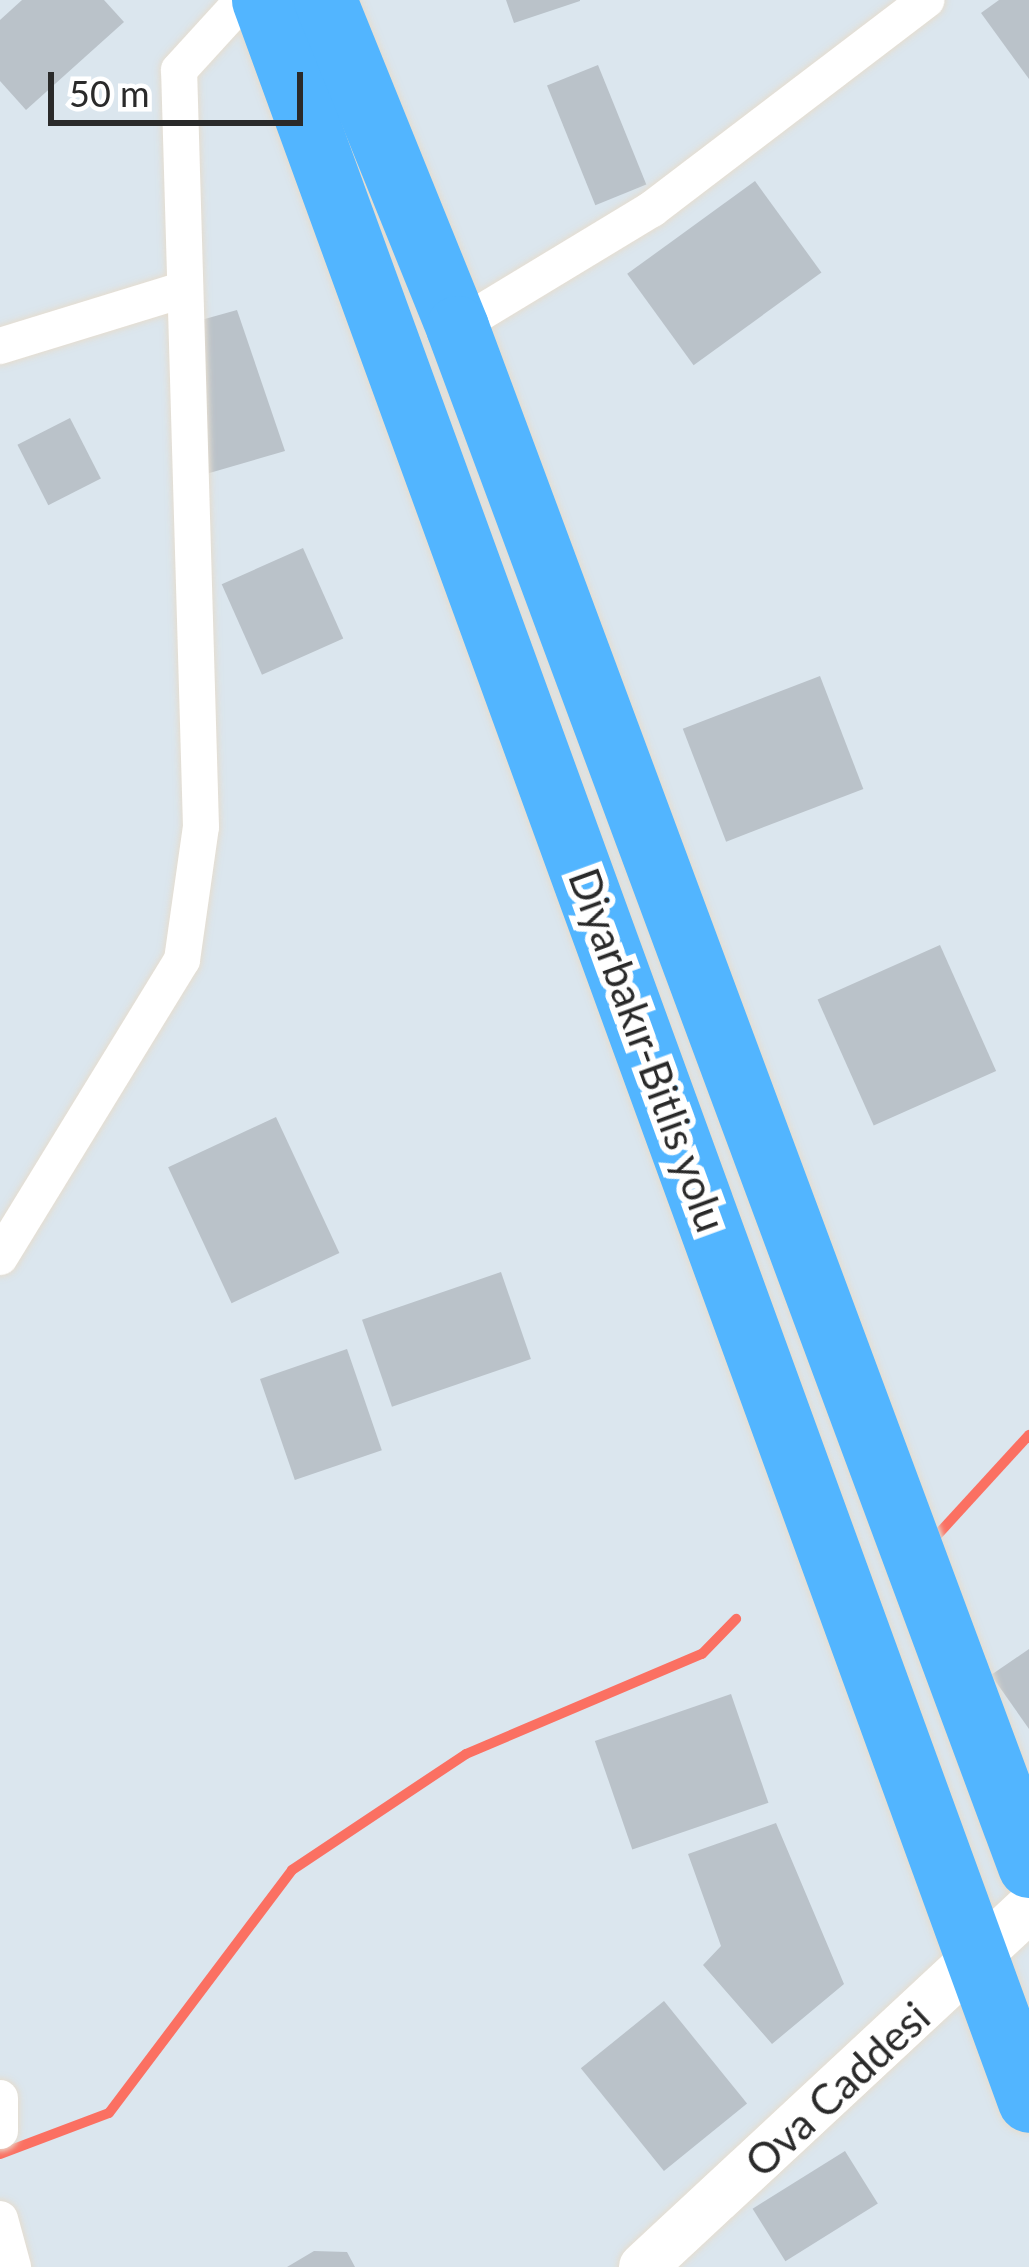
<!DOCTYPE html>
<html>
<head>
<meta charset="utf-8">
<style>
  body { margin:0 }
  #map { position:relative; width:1029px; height:2267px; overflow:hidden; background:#dbe6ee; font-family:Lato,sans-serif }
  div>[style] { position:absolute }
  .stream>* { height:10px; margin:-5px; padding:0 5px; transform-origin:5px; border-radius:5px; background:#fb7062 }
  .building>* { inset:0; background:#bac2c9; transform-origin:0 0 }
  .roads { filter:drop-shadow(0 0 3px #e5ddd0) drop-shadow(0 0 3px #e5ddd0) }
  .minor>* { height:36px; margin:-18px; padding:0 18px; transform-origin:18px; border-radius:18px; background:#fff }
  .tertiary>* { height:48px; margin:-24px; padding:0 24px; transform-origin:24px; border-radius:24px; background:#fff }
  .trunk>* { height:63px; margin:-31.5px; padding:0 31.5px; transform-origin:31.5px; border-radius:31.5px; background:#52b5ff }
  span { translate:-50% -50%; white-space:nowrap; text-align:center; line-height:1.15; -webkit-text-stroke:12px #fff; paint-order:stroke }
  .street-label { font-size:42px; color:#2a2a2a }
  .scale { position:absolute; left:48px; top:72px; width:255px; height:54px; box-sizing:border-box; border:6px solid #2a2a2a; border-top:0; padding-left:15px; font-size:36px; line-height:42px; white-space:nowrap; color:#2a2a2a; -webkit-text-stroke:9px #fff; paint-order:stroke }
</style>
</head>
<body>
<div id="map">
  <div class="stream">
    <div style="left:930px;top:1543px;width:147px;rotate:-47.5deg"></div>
    <div style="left:0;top:2154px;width:116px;rotate:-20.6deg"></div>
    <div style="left:109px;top:2113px;width:304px;rotate:-53deg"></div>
    <div style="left:292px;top:1870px;width:209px;rotate:-33.7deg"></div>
    <div style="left:466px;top:1754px;width:256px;rotate:-23deg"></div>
    <div style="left:702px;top:1654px;width:49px;rotate:-45.8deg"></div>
  </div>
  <div class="building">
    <div style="clip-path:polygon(22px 0,104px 0,124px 22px,26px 110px,0 81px,0 20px)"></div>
    <div style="clip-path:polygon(506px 0,580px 0,580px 1px,514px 23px)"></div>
    <div style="clip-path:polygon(999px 0,1029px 0,1029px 79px,981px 13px)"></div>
    <div style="left:598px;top:65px;width:129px;height:55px;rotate:68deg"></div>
    <div style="left:755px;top:181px;width:113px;height:158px;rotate:54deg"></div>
    <div style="clip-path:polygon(237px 310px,285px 451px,206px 474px,194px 322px)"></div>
    <div style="left:70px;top:418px;width:68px;height:59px;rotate:63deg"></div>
    <div style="left:303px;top:548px;width:99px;height:89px;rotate:66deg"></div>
    <div style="left:820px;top:676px;width:121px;height:147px;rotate:69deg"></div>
    <div style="left:940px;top:945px;width:138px;height:134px;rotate:66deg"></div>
    <div style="left:276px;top:1117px;width:150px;height:119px;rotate:65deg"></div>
    <div style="left:501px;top:1272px;width:92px;height:147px;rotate:71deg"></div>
    <div style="left:347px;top:1349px;width:107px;height:92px;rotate:71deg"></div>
    <div style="clip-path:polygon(1029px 1649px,1029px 1729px,991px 1675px)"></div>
    <div style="left:731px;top:1694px;width:115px;height:144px;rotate:71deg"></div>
    <div style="clip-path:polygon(776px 1823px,844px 1984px,772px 2044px,703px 1965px,721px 1946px,688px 1854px)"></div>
    <div style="left:664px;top:2001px;width:132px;height:107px;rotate:51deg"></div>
    <div style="left:845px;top:2151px;width:62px;height:109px;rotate:58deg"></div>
    <div style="clip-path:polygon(314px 2251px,347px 2252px,355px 2267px,287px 2267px)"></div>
  </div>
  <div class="roads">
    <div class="minor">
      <div style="left:457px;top:327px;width:228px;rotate:-31.2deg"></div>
      <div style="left:652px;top:209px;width:345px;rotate:-37.3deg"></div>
      <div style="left:0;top:346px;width:187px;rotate:-17.1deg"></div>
      <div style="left:0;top:1257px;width:348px;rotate:-58.5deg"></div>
      <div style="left:182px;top:960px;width:134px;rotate:-81.9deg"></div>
      <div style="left:201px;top:827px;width:757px;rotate:-91.66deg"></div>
      <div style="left:179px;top:70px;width:95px;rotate:-47.6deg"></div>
      <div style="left:0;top:2098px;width:33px;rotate:90deg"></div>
      <div style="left:0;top:2219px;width:50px;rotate:74.8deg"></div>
    </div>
    <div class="tertiary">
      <div style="left:643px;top:2267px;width:527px;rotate:-42.92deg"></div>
    </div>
    <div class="trunk">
      <div style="left:263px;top:0;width:2236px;rotate:69.97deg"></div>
      <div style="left:325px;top:0;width:353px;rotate:68deg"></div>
      <div style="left:457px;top:327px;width:1642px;rotate:69.61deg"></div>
    </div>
  </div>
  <div class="street-label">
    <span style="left:648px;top:1050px;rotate:70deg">Diyarbakır-Bitlis yolu</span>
    <span style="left:837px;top:2089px;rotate:-43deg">Ova Caddesi</span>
  </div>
  <div class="scale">50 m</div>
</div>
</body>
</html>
